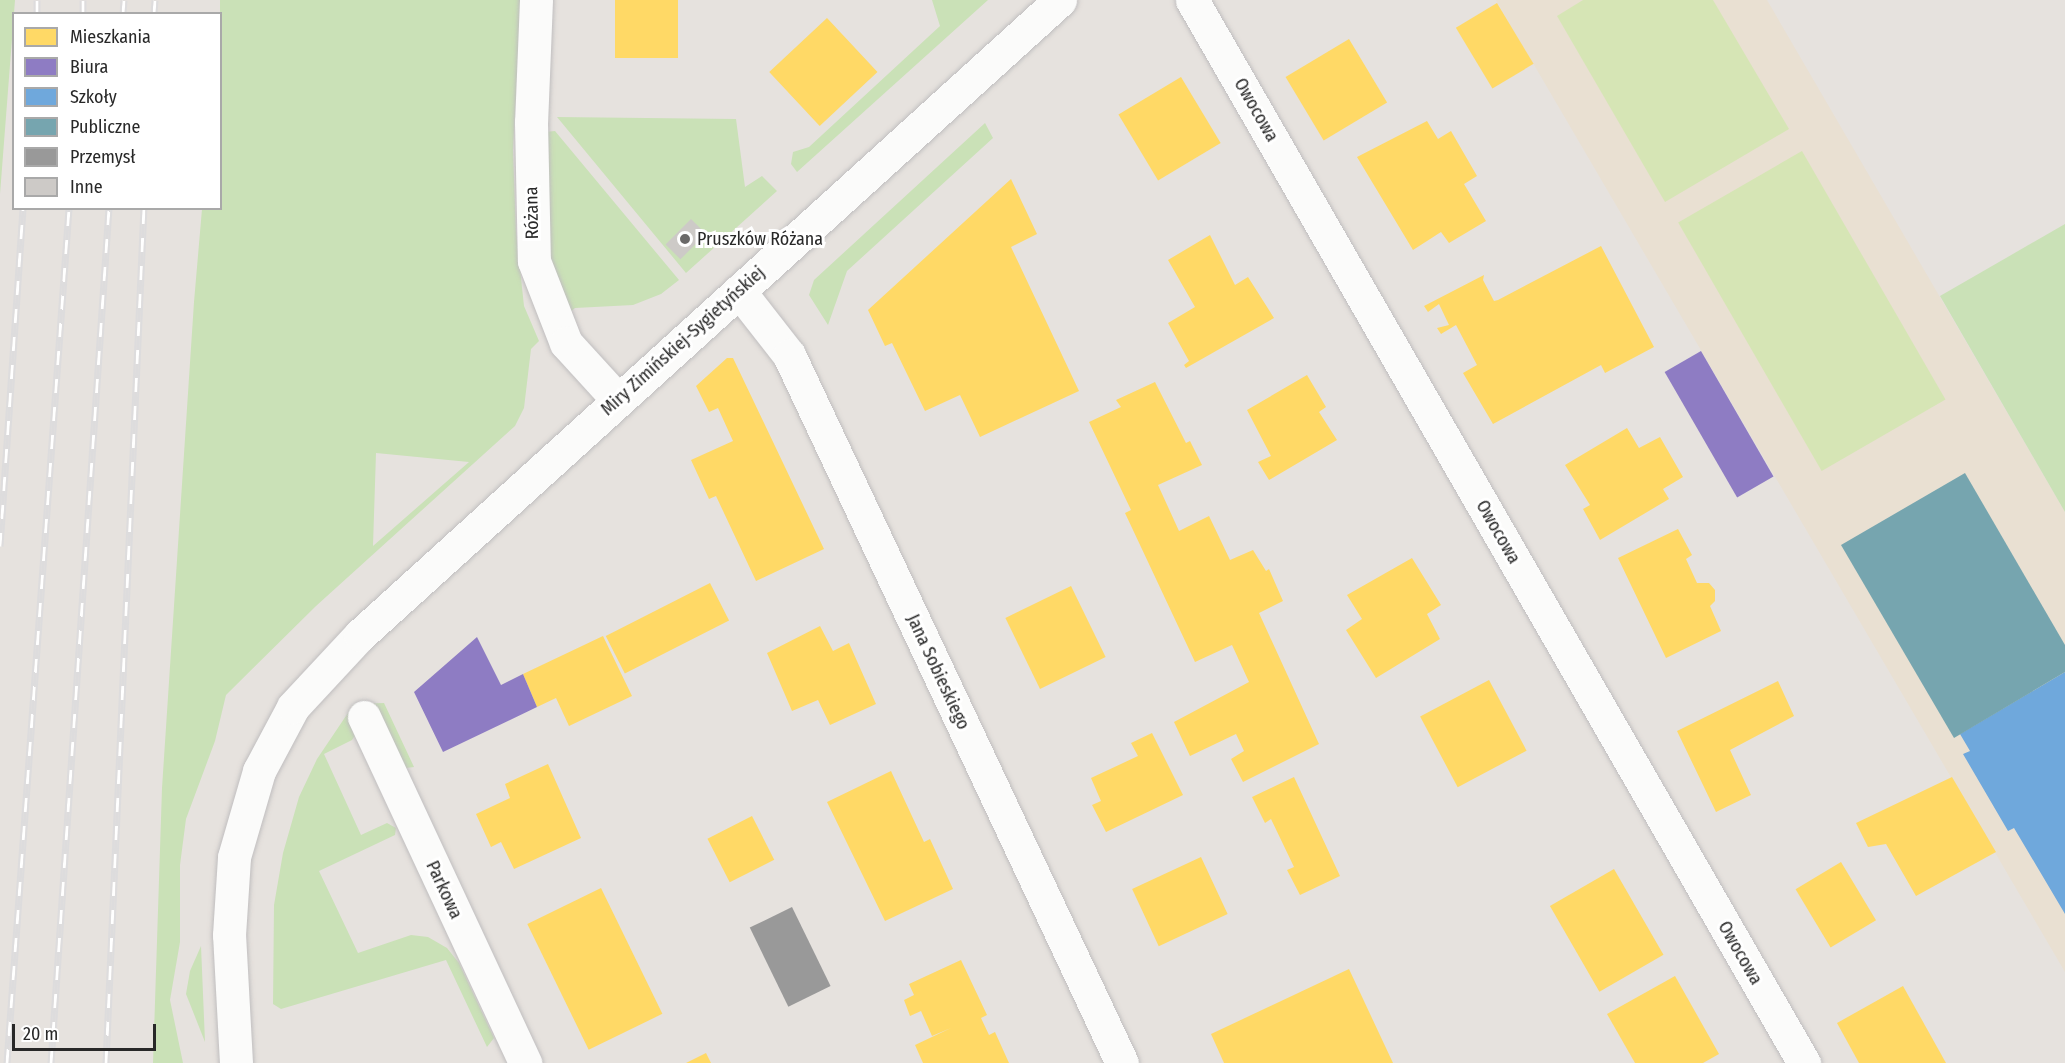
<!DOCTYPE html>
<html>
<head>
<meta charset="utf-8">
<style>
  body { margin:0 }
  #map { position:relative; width:2065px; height:1063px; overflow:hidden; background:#e6e2de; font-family:"Fira Sans Condensed",sans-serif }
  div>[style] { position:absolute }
  .education>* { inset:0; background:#e9e0d2 }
  .green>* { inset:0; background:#cae1b7 }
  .pitch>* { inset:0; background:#d6e5b5; transform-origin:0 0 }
  .homes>* { inset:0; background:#ffd966; transform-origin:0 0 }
  .offices>* { inset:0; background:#8e7cc3; transform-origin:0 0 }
  .schools>* { inset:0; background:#6fa8dc }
  .public>* { inset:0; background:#76a5af }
  .industry>* { inset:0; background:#999; transform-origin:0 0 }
  .building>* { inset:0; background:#cdcac7; transform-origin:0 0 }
  .roads { filter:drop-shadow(0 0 2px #c0bebf) drop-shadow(0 0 2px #c0bebf) }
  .minor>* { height:33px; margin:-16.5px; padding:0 16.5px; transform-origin:16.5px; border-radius:16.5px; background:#fbfbfa }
  .tertiary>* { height:33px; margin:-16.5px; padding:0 16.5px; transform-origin:16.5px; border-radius:16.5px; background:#fbfbfa }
  .rail>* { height:7px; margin-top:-3.5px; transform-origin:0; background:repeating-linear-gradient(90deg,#fff 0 14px,#dddcdd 0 28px); box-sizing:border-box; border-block:2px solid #dddcdd }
  .dots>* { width:16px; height:16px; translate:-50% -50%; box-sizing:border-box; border:3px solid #fff; border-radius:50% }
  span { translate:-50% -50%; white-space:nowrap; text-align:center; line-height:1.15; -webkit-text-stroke:6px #fff; paint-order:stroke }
  .street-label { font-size:18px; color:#282828 }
  .poi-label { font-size:18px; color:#282828 }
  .left { translate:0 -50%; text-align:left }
  .legend { position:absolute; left:12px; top:12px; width:210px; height:198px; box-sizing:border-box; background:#fff; border:2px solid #a9a9a9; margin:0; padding:8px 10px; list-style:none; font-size:18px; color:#282828 }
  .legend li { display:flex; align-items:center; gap:12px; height:30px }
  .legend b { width:30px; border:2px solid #a9a9a9 }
  .scale { position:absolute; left:12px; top:1024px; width:144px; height:27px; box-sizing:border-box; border:3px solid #282828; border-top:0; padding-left:8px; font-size:18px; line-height:21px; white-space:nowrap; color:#282828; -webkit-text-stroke:4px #fff; paint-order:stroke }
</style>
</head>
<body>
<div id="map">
  <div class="education">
    <div style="clip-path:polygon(1496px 0,1767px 0,2065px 512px,2065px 972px)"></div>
  </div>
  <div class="green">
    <div style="clip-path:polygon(0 0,15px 0,0 194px)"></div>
    <div style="clip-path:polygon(evenodd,220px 0,521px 0,513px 150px,516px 232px,524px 306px,539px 341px,531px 349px,524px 408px,515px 426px,316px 606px,226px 695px,215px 741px,186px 819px,180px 865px,180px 942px,170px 1000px,183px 1063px,153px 1063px,162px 788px,194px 302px,202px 209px,220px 208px,220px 0,376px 453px,469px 462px,373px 546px,376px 453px)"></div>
    <div style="clip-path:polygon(932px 0,988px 0,797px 172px,791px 164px,793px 152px,809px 147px,940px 26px)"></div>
    <div style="clip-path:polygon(557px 117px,736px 119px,745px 187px,762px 176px,777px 191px,686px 273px)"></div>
    <div style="clip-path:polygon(985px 123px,993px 138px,847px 271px,828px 325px,809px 295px,814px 280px)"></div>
    <div style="clip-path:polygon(555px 131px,679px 280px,661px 294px,633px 305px,575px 308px,570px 312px,547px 249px,545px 132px)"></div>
    <div style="clip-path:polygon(2065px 224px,2065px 512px,1940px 296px)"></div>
    <div style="clip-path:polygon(384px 703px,414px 767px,406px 768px,356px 734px,352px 740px,324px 754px,361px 835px,387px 823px,396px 828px,395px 835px,319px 871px,358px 953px,411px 935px,428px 937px,447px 948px,459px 963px,494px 1038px,487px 1047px,446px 960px,281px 1009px,273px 1004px,274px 905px,283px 853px,299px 797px,317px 759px,354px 704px)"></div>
    <div style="clip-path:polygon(201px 946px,205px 1042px,186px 994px,190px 971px)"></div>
  </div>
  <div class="pitch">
    <div style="clip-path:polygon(1583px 0,1713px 0,1789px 129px,1665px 202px,1557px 16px)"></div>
    <div style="left:1802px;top:151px;width:287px;height:143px;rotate:60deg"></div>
  </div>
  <div class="homes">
    <div style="left:615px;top:0;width:63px;height:58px"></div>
    <div style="left:1497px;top:3px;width:71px;height:48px;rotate:59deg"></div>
    <div style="left:827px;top:18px;width:74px;height:79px;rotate:47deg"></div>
    <div style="left:1349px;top:39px;width:74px;height:74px;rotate:59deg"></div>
    <div style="left:1181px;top:77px;width:77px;height:73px;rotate:59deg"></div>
    <div style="clip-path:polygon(1427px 121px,1438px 139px,1451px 131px,1477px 176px,1464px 184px,1486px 221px,1449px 243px,1441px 232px,1413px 250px,1357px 157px)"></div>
    <div style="clip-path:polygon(1011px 179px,1037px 234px,1011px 247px,1079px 391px,980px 437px,960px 395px,925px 411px,892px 343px,885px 346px,868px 310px)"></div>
    <div style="clip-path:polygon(1210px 235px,1235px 285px,1248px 277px,1274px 318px,1186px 368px,1184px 365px,1189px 361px,1168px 323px,1195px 307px,1168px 260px)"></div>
    <div style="clip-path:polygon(1601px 246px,1654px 347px,1605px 373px,1601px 365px,1493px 424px,1463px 373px,1477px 365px,1456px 325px,1441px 334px,1437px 328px,1449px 325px,1439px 304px,1428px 312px,1424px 306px,1484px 275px,1483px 280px,1494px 301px,1498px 300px)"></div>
    <div style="clip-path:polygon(727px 358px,733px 358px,824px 549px,756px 581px,716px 496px,709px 499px,691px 460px,733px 441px,718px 408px,709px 412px,696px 386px)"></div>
    <div style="clip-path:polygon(1307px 375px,1326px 407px,1319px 412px,1337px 440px,1269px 480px,1258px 462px,1271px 456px,1247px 410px)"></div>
    <div style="clip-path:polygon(1155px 382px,1186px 443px,1190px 441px,1202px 465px,1158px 485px,1179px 531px,1209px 516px,1230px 560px,1253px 550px,1266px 571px,1269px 569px,1283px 601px,1259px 613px,1319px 744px,1243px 782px,1231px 759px,1244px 751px,1236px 734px,1190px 756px,1174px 722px,1249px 682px,1232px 645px,1195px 662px,1125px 513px,1131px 510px,1089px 422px,1121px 407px,1116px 400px)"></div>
    <div style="clip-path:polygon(1627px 428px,1639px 448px,1660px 437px,1683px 477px,1663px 489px,1669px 499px,1600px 540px,1583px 509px,1590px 505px,1565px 465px)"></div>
    <div style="clip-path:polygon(1678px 529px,1692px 555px,1686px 559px,1697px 583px,1709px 583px,1715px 590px,1715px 601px,1710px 606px,1721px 631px,1666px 658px,1618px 558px)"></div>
    <div style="clip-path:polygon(1412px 558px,1441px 605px,1427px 614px,1440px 639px,1376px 678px,1346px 630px,1362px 619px,1347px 595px)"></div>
    <div style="left:710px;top:583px;width:42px;height:117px;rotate:63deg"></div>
    <div style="left:1071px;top:586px;width:79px;height:73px;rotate:64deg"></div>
    <div style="clip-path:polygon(820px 626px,833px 651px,849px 643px,876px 704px,830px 725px,818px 700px,792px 711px,767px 653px)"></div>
    <div style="clip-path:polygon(603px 636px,632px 696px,569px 726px,556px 698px,537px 707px,523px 674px)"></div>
    <div style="left:1489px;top:680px;width:80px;height:78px;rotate:62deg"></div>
    <div style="clip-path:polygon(1778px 681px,1794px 716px,1730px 750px,1751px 795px,1716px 812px,1677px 731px)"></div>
    <div style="clip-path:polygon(1152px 733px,1183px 795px,1106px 832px,1092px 805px,1101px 801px,1091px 778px,1138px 756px,1131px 743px)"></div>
    <div style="clip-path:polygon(548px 764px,581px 838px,514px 869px,501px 842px,491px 847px,476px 814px,510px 798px,505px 784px)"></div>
    <div style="clip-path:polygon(891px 771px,924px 842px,930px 839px,953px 889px,885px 921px,827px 802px)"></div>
    <div style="clip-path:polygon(1294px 777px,1340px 876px,1300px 895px,1287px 870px,1294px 867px,1271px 819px,1265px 823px,1252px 797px)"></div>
    <div style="clip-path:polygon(1952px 777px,1996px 852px,1916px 896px,1886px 844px,1868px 847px,1856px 823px)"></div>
    <div style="left:752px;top:816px;width:49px;height:50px;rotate:63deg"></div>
    <div style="left:1201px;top:857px;width:63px;height:76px;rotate:65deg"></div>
    <div style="left:1841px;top:862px;width:68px;height:53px;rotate:59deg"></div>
    <div style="left:1614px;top:869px;width:99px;height:74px;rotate:60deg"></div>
    <div style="left:601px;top:888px;width:140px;height:82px;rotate:64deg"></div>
    <div style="clip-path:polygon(961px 960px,987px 1015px,981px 1018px,989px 1035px,995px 1032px,1009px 1063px,923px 1063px,915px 1045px,951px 1028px,932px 1036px,921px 1011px,910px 1016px,904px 1000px,914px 995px,909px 984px)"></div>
    <div style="clip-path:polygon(1349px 969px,1393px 1063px,1224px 1063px,1211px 1034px)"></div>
    <div style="clip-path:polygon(1675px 976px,1719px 1054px,1703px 1063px,1635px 1063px,1607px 1014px)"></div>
    <div style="clip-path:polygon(1903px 986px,1946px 1063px,1859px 1063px,1837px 1023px)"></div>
    <div style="clip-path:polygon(706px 1053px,711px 1063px,686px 1063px)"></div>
  </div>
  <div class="offices">
    <div style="left:1701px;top:351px;width:145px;height:42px;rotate:60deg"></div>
    <div style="clip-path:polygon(477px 637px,501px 685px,523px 674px,537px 707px,443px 752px,414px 692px)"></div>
  </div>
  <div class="schools">
    <div style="clip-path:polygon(2065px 672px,2065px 914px,2014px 828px,2008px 831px,1963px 754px,1970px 751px,1960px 734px)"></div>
  </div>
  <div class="public">
    <div style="clip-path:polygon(1965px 473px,2065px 645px,2065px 672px,1954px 738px,1841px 545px)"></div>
  </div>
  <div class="industry">
    <div style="left:792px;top:907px;width:88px;height:47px;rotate:64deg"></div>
  </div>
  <div class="building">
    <div style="left:691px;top:219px;width:21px;height:36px;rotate:45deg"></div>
  </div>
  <div class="roads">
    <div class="minor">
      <div style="left:536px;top:0;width:122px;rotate:92.3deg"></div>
      <div style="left:531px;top:122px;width:139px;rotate:88.8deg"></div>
      <div style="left:534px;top:261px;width:88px;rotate:68.7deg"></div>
      <div style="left:566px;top:343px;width:77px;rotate:47.6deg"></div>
      <div style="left:1192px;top:0;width:1227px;rotate:60.07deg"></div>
      <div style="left:739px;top:291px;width:81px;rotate:52deg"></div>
      <div style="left:789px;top:355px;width:782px;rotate:64.81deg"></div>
      <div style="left:364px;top:717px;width:382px;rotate:65deg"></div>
    </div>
    <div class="tertiary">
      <div style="left:236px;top:1063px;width:128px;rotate:-93.1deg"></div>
      <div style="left:229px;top:935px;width:78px;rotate:-86.3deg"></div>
      <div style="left:234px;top:857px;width:90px;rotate:-73.8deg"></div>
      <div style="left:259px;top:771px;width:72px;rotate:-62deg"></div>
      <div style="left:293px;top:707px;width:98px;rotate:-47.1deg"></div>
      <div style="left:360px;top:635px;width:945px;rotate:-42.21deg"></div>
    </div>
  </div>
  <div class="rail">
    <div style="left:37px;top:14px;width:14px;rotate:-90deg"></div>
    <div style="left:83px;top:14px;width:14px;rotate:-90deg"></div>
    <div style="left:123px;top:14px;width:14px;rotate:-86deg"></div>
    <div style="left:154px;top:14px;width:14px;rotate:-86deg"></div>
    <div style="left:0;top:546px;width:339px;rotate:-86.1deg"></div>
    <div style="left:7px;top:1063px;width:857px;rotate:-85.85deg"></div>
    <div style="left:51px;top:1063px;width:857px;rotate:-86.12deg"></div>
    <div style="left:106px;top:1063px;width:856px;rotate:-87.46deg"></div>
  </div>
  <div class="dots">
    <div style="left:685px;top:239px;background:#6a6968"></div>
  </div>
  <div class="street-label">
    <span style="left:1256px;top:110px;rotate:60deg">Owocowa</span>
    <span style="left:532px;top:213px;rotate:-91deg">Różana</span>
    <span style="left:683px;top:341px;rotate:-42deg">Miry Zimińskiej-Sygietyńskiej</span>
    <span style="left:1498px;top:532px;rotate:60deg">Owocowa</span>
    <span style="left:938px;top:672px;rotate:65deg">Jana Sobieskiego</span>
    <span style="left:444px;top:890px;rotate:65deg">Parkowa</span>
    <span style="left:1740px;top:953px;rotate:60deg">Owocowa</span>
  </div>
  <div class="poi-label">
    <span class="left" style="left:697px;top:239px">Pruszków Różana</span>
  </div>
  <ul class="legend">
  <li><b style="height:16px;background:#ffd966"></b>Mieszkania</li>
  <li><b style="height:16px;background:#8e7cc3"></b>Biura</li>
  <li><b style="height:16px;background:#6fa8dc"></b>Szkoły</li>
  <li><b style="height:16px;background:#76a5af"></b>Publiczne</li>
  <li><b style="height:16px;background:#999"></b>Przemysł</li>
  <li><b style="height:16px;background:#cdcac7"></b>Inne</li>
  </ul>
  <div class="scale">20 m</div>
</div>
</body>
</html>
